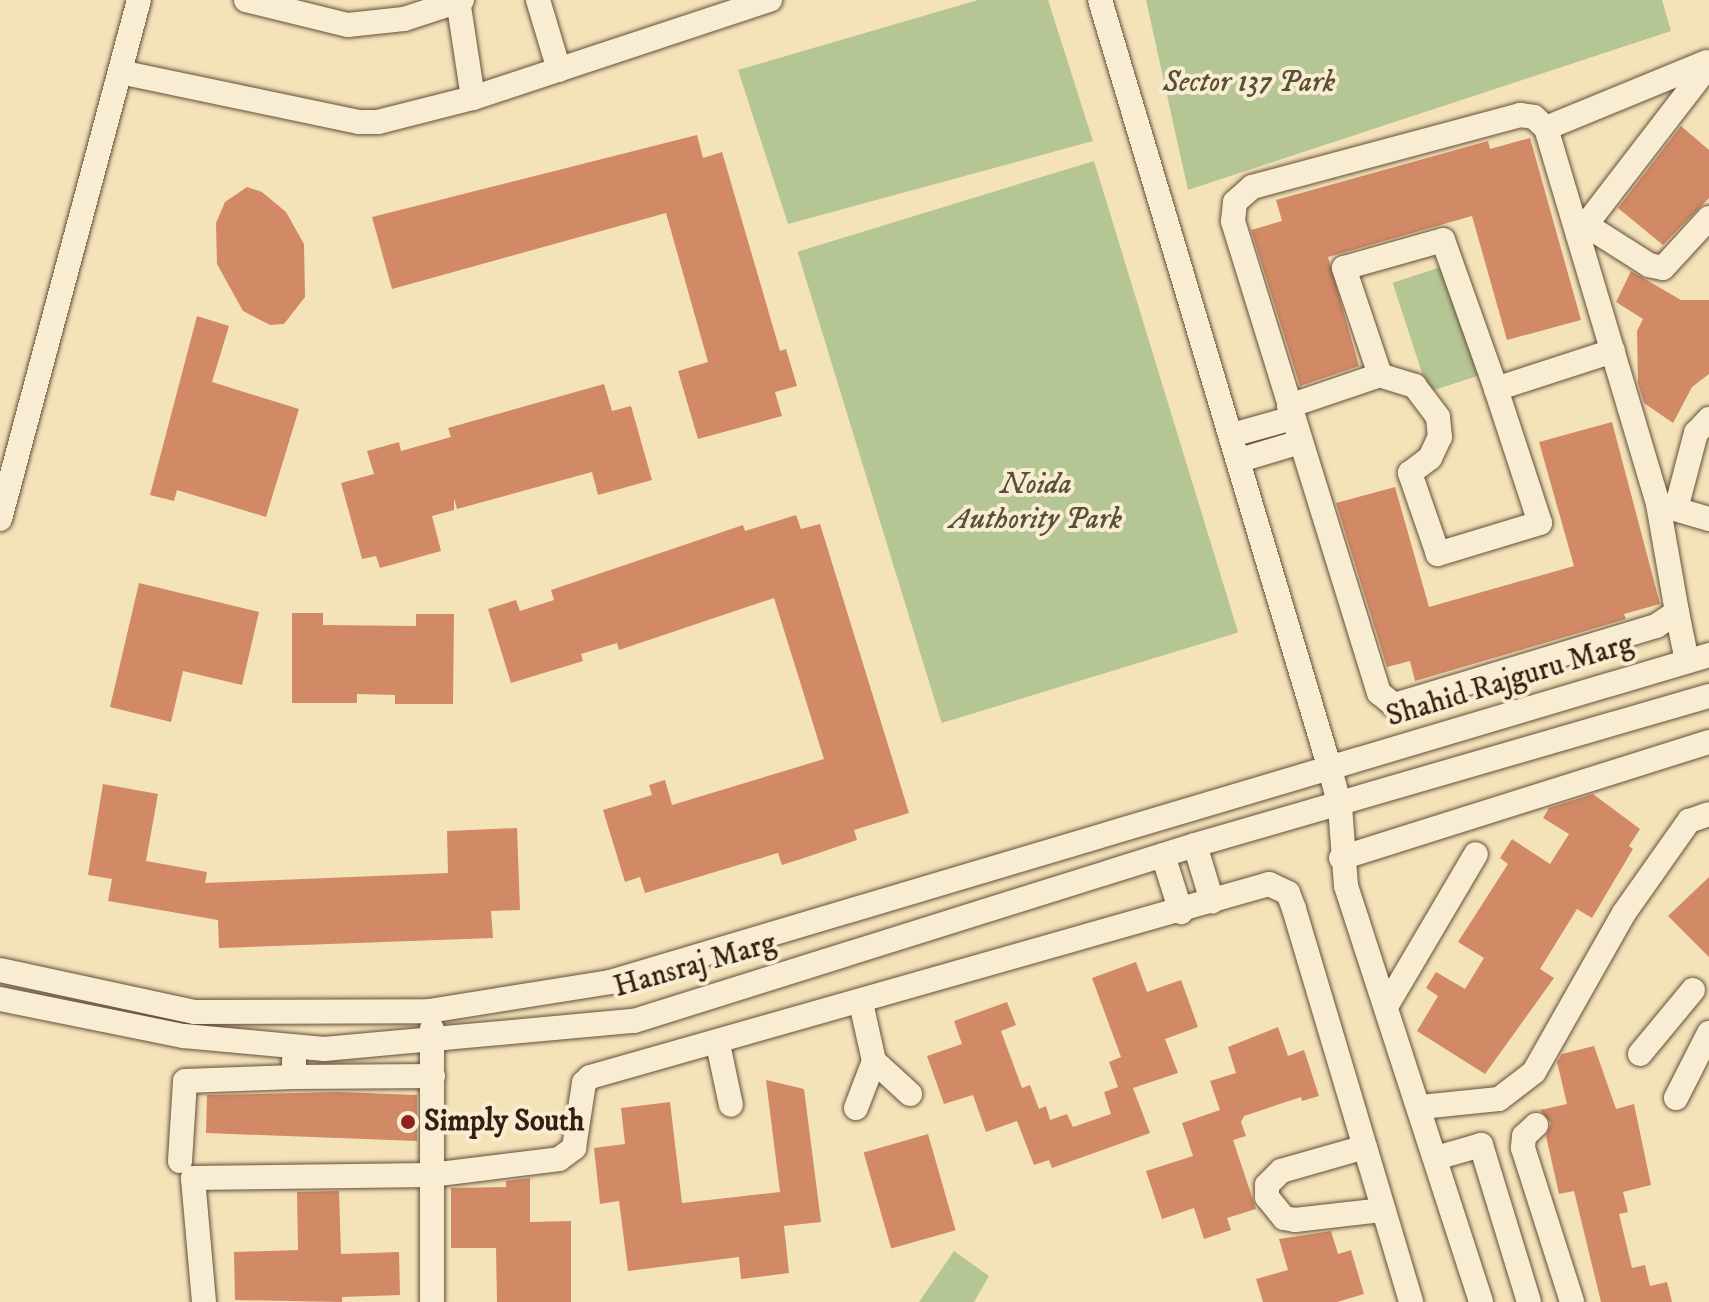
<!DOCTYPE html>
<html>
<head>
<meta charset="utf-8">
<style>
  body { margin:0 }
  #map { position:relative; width:1709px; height:1302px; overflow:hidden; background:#f4e3b9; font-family:"IM FELL DW Pica",serif }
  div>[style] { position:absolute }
  .green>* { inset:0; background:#b5c594; transform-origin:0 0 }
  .building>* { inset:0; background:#d18966; transform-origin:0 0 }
  .roads { filter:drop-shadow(0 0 2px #634f3b) drop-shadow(0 0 2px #634f3b) }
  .street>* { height:24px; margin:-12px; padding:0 12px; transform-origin:12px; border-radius:12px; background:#f8edd2 }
  .dots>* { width:22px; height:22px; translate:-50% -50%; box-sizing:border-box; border:4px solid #f8edd2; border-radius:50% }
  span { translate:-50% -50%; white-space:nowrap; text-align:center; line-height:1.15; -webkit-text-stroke:8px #f8edd2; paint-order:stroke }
  .park-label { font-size:30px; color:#5a5038; font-style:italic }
  .street-label { font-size:30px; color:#331e11 }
  .poi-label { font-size:30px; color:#331e11; font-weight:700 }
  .left { translate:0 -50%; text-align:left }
</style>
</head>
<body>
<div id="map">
  <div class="green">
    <div style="clip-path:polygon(978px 0,1048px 0,1093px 141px,788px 224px,738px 70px)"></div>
    <div style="clip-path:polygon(1146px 0,1662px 0,1671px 31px,1188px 190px)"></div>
    <div style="left:1094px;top:161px;width:493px;height:310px;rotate:73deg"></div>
    <div style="left:1444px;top:266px;width:115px;height:54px;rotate:72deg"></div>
    <div style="clip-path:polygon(954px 1251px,989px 1276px,974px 1302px,919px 1302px)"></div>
  </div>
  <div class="building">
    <div style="clip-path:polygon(1681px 126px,1709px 150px,1709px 198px,1663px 245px,1618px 208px)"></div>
    <div style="clip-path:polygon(697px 135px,703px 158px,722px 152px,780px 351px,786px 349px,797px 386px,775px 392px,782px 416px,698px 439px,678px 371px,708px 362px,666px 213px,392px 289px,372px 217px)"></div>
    <div style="clip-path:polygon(1530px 138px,1581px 320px,1507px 340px,1472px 216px,1328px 257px,1359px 366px,1300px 386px,1251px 230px,1282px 221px,1276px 200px,1488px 141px,1490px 149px)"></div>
    <div style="clip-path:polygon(247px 187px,262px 192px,286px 212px,304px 244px,305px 297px,284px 324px,270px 325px,243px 311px,217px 264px,216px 223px,225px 202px)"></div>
    <div style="clip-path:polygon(1631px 271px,1681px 300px,1709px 300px,1709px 374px,1692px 387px,1673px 423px,1644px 403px,1638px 383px,1637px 331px,1643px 319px,1616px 302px)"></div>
    <div style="clip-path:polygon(197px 316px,229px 326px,212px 382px,299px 409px,266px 517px,177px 490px,174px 501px,150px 495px)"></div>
    <div style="clip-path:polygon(604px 384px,612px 411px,631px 406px,652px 480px,598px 495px,592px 472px,457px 509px,454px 498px,454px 510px,432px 516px,441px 551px,380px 568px,376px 556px,362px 559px,341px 483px,374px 474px,367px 451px,399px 442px,401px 451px,451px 437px,448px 428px)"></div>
    <div style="clip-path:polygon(1612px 422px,1660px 604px,1624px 614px,1626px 619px,1415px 681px,1410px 661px,1387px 667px,1336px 503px,1395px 487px,1429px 607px,1574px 566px,1539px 442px)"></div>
    <div style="clip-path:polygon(796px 515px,801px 529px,820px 524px,909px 813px,854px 830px,857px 840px,804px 858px,782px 865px,778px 853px,645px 893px,640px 877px,625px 882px,603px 810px,652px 795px,649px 785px,665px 780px,672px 805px,824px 759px,774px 598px,619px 650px,617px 643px,581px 654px,583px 661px,511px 683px,488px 609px,516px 600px,520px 611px,554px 600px,551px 590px,743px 525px,745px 531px)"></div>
    <div style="clip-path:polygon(139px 583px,259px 612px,242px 685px,183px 671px,171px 722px,110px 707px)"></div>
    <div style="clip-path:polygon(292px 613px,323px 613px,323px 625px,416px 626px,416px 614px,454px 614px,453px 704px,395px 704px,395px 695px,357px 694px,357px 703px,292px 703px)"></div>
    <div style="clip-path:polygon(103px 784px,158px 794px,146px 861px,207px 872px,205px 883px,448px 873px,447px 831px,517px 828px,520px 910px,491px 911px,493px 938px,219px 948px,218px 920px,108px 901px,112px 879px,88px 875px)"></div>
    <div style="clip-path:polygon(1593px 794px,1640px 829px,1629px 846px,1633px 849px,1592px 918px,1577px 909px,1540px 969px,1554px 978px,1485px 1074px,1417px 1031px,1438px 996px,1426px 988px,1436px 972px,1465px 989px,1484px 958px,1458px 942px,1508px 864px,1500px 858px,1512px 839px,1550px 864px,1569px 834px,1543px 818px,1549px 808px)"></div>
    <div style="clip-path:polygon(1709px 877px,1709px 957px,1668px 916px)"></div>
    <div style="clip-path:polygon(1136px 962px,1147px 992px,1181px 980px,1198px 1027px,1165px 1039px,1178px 1073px,1133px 1088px,1150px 1133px,1052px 1168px,1049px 1160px,1034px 1165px,1017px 1121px,986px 1132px,973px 1095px,944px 1104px,927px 1056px,962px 1044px,954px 1021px,1007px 1002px,1016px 1025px,1001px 1031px,1022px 1088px,1030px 1085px,1039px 1109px,1046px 1106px,1050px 1120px,1067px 1114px,1073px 1127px,1111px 1114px,1104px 1092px,1118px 1087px,1109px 1062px,1121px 1057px,1092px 978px)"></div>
    <div style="clip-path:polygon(1278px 1027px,1288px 1056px,1304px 1050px,1319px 1096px,1302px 1101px,1301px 1097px,1244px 1116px,1241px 1122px,1246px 1136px,1233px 1140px,1256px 1209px,1227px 1218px,1231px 1230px,1204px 1239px,1194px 1208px,1162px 1219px,1146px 1171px,1193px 1156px,1182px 1123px,1220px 1110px,1210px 1081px,1236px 1073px,1228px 1047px)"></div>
    <div style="clip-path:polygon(1594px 1046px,1616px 1109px,1634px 1104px,1651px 1185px,1623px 1192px,1628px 1212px,1619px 1214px,1632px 1268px,1645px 1265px,1650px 1286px,1667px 1282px,1672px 1302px,1601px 1302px,1574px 1191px,1559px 1194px,1546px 1136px,1551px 1123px,1540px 1110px,1567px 1104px,1557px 1062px,1562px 1054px)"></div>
    <div style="clip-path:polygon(766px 1080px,804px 1089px,821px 1222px,784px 1226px,789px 1273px,741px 1279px,739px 1257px,628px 1271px,619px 1201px,600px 1204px,594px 1148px,625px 1144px,621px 1108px,670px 1102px,682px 1203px,780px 1192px)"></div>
    <div style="clip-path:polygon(339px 1092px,417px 1095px,417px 1141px,206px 1133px,207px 1095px)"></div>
    <div style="left:928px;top:1134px;width:100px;height:67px;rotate:74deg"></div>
    <div style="clip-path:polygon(530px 1178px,530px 1222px,571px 1221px,571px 1302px,497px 1302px,496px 1248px,451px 1248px,451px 1188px,506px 1187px,506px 1181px)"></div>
    <div style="clip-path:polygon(339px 1191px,341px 1254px,399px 1252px,400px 1295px,342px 1297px,342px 1302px,235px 1300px,234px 1252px,298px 1250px,297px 1192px)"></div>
    <div style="clip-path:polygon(1331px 1231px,1338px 1254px,1351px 1250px,1364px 1294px,1337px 1302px,1263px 1302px,1256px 1279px,1288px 1270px,1279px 1239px)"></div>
  </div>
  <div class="roads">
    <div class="street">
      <div style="left:246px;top:0;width:105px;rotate:13.8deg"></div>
      <div style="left:348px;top:25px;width:56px;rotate:-6.1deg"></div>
      <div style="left:404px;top:19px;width:61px;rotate:-18.1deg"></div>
      <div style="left:458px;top:0;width:99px;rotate:81.3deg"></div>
      <div style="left:538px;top:0;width:73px;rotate:73.3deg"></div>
      <div style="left:1100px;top:0;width:803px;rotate:73.35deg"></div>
      <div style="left:1330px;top:769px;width:38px;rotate:75deg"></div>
      <div style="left:1340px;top:806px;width:80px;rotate:85.7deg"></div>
      <div style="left:1346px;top:886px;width:437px;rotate:72deg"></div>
      <div style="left:120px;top:72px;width:244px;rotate:11.8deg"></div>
      <div style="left:359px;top:122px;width:19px"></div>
      <div style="left:378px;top:122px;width:98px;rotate:-14.2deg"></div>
      <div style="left:473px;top:98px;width:313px;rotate:-18.3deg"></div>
      <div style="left:1520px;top:115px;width:14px;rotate:8deg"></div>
      <div style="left:1534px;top:117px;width:16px;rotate:43deg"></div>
      <div style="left:1546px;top:128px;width:392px;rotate:73.4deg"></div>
      <div style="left:1658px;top:504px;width:110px;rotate:80deg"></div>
      <div style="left:1677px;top:612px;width:25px;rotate:146deg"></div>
      <div style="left:1656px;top:626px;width:274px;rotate:163.2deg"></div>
      <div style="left:1394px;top:705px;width:19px;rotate:-141deg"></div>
      <div style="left:1379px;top:693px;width:494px;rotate:-107.2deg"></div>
      <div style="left:1233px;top:221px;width:19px;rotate:-84deg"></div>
      <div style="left:1235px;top:202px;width:23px;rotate:-41deg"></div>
      <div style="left:1252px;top:187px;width:278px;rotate:-15deg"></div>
      <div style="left:1546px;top:128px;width:174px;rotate:-22.3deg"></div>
      <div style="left:1586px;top:225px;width:75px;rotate:32.4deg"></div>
      <div style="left:1649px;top:265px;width:14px;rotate:12deg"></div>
      <div style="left:1663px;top:268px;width:68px;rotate:-47.4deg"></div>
      <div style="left:1578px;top:235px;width:215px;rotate:-52.4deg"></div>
      <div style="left:1496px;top:389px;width:141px;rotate:71.8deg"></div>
      <div style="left:1540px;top:523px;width:107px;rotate:163.1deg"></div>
      <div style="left:1438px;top:554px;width:86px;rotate:-109.1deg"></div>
      <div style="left:1410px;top:473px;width:25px;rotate:-37deg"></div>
      <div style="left:1430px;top:458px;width:23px;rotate:-65deg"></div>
      <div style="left:1440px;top:437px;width:20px;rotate:-96deg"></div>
      <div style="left:1438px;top:417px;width:39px;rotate:-127deg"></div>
      <div style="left:1415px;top:386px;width:37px;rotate:-163deg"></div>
      <div style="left:1380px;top:375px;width:113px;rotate:-108.6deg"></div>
      <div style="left:1344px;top:268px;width:103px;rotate:-15.8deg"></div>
      <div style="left:1443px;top:240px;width:158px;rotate:70.4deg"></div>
      <div style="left:1496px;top:389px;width:123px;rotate:-18deg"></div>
      <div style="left:1289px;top:406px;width:96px;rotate:-18.8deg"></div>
      <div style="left:1232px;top:435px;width:63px;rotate:-15.6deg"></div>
      <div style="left:1240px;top:460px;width:63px;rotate:-16.7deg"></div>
      <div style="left:1661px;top:505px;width:50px;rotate:16.3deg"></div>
      <div style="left:1676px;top:509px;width:79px;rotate:-75.3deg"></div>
      <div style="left:1696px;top:433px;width:19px;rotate:-47deg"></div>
      <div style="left:0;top:519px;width:537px;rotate:-75.01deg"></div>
      <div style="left:1677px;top:612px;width:50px;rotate:78.5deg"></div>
      <div style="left:1195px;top:845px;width:59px;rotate:73.1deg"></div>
      <div style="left:1163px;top:855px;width:60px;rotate:72.5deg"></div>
      <div style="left:1341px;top:858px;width:386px;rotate:-17.5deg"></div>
      <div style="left:0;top:970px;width:199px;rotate:12.2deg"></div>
      <div style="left:195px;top:1012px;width:234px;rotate:-0.2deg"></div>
      <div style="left:429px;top:1011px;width:183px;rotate:-9.1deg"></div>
      <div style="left:610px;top:982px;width:1147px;rotate:-16.57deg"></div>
      <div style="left:0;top:999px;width:188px;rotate:11.4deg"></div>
      <div style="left:184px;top:1036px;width:141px;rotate:5.3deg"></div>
      <div style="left:324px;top:1049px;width:311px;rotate:-5.2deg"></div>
      <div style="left:634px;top:1021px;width:588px;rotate:-17.42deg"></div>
      <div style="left:1195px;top:845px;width:535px;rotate:-16.17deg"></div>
      <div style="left:1387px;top:1005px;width:175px;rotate:-59.5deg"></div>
      <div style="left:432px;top:1029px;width:273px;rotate:90deg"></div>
      <div style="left:718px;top:1044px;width:62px;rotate:78deg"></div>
      <div style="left:1640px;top:1054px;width:83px;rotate:-50.4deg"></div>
      <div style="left:294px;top:1061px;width:16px;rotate:90deg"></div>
      <div style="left:294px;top:1077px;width:139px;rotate:-0.4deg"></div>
      <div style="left:874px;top:1061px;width:49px;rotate:42.5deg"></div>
      <div style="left:1676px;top:1098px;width:73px;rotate:-63.1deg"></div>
      <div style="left:1421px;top:1107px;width:78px;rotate:-5.9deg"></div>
      <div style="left:1499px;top:1099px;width:44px;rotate:-37.6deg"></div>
      <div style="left:1534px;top:1072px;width:183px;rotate:-60.5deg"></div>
      <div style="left:1624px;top:913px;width:113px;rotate:-54.8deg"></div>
      <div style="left:1689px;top:821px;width:21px;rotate:-19deg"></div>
      <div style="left:856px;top:1108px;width:50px;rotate:-69deg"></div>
      <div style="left:874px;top:1061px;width:59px;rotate:-102.6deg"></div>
      <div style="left:1536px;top:1125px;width:16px;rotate:137deg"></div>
      <div style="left:1524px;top:1136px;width:12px;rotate:95deg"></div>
      <div style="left:1523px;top:1148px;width:162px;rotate:72.3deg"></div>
      <div style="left:1365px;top:1147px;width:87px;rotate:164.1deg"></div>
      <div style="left:1281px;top:1171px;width:20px;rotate:135deg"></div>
      <div style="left:1267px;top:1185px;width:12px;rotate:90deg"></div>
      <div style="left:1267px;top:1197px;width:27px;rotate:51deg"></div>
      <div style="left:1284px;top:1218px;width:11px;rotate:10deg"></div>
      <div style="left:1295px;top:1220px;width:89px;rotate:-6.5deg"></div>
      <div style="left:1436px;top:1158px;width:47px;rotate:-16.1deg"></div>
      <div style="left:1481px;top:1145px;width:164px;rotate:73deg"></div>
      <div style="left:180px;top:1161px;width:80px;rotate:-86.4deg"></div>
      <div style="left:185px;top:1081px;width:109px;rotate:-2.1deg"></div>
      <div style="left:204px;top:1302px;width:124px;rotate:-95.1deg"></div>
      <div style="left:193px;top:1178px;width:238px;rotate:-0.7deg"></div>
      <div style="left:431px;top:1175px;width:129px;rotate:-7.1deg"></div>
      <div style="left:559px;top:1159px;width:19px;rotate:-36deg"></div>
      <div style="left:574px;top:1148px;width:66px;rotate:-81.3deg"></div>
      <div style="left:584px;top:1083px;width:8px;rotate:-45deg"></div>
      <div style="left:590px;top:1077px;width:706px;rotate:-15.87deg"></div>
      <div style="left:1269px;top:884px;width:21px;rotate:25deg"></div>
      <div style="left:1288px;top:893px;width:17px;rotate:69deg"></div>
      <div style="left:1294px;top:909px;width:410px;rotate:73.4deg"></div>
    </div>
  </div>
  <div class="dots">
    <div style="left:408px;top:1122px;background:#8f2418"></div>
  </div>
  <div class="park-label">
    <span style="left:1249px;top:83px">Sector 137 Park</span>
    <span style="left:1036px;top:502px">Noida<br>Authority Park</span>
  </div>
  <div class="street-label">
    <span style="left:1510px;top:681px;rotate:-17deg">Shahid Rajguru Marg</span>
    <span style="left:695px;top:966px;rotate:-16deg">Hansraj Marg</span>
  </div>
  <div class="poi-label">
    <span class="left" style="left:424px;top:1122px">Simply South</span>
  </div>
</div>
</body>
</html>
